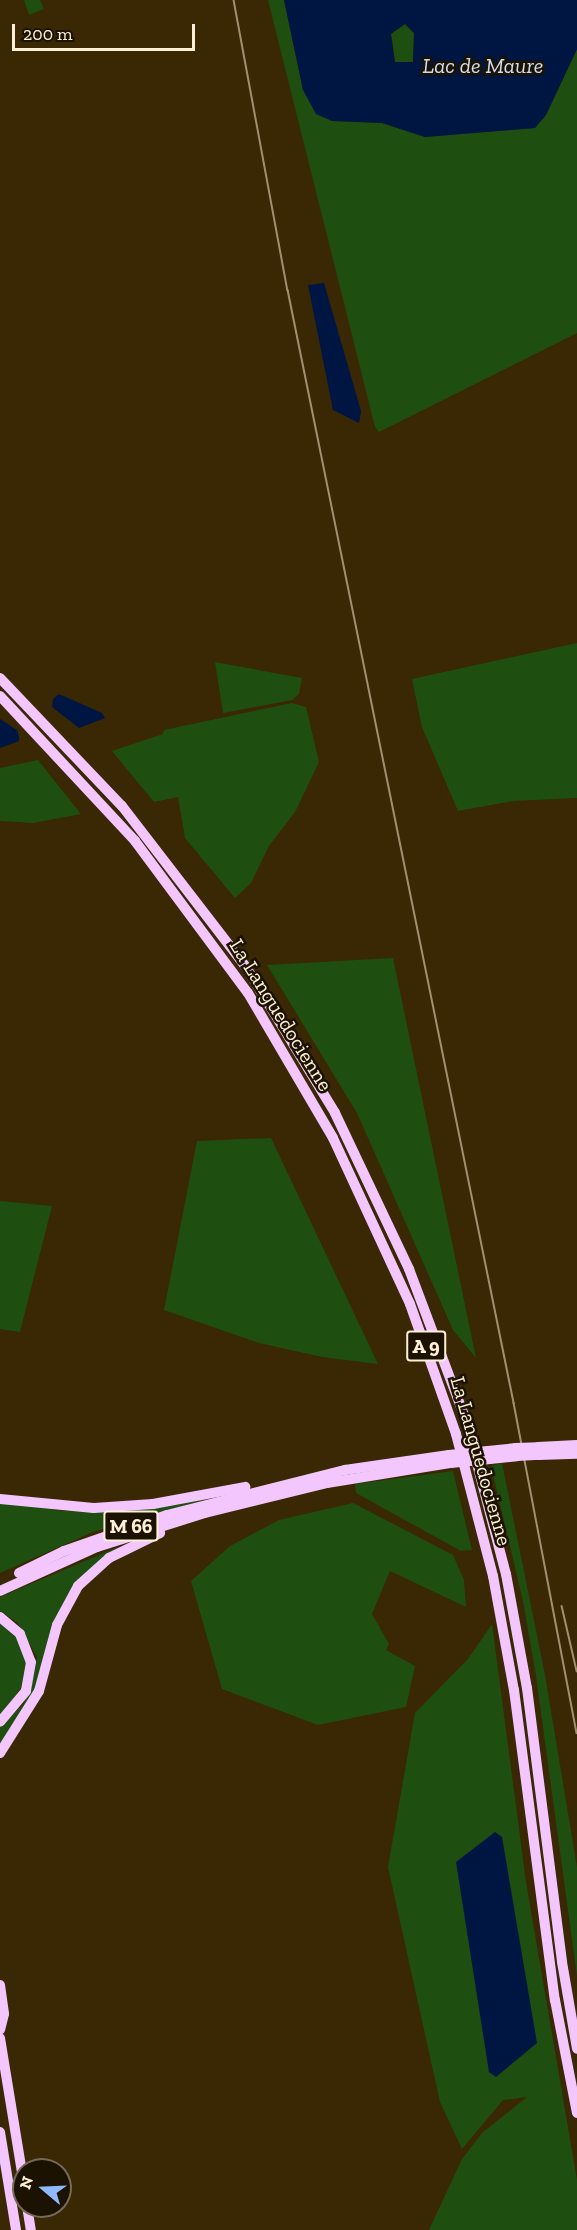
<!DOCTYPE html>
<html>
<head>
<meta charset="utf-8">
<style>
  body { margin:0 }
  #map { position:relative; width:577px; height:2230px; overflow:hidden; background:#3a2703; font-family:"Zilla Slab",serif }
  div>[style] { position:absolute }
  .green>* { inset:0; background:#1e4f11 }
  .water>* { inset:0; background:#001642 }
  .highway>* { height:10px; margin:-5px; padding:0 5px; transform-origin:5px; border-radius:5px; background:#f3c6fd }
  .rail>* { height:1.5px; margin:-0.75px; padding:0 0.75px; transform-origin:0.75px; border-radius:0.75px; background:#a08f71 }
  .highway-bridge>* { height:10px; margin:-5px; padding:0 5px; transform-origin:5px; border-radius:5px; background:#f3c6fd }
  span { translate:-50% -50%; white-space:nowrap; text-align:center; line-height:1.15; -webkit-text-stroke:5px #1c1202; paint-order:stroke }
  .shield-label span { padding:2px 4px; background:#1c1202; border:2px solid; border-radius:4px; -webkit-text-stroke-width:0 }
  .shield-label { font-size:20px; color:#feefd7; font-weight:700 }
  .street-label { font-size:21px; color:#feefd7 }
  .water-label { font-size:22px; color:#cfddf4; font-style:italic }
  .north { position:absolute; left:12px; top:2158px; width:60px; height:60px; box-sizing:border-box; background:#1c1202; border:2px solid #766a57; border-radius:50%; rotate:289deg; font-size:16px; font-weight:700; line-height:24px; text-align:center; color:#feefd7 }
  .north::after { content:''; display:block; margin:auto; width:21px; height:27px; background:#8fb8fd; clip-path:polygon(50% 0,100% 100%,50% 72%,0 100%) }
  .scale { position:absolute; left:12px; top:24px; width:183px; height:27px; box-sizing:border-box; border:3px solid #feefd7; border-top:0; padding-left:8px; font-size:18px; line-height:21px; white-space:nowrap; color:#feefd7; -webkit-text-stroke:4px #1c1202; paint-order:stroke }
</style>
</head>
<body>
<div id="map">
  <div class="green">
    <div style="clip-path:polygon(24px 0,40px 0,44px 9px,29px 15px)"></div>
    <div style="clip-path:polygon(268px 0,284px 0,303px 90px,332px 121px,382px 123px,425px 137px,535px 128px,546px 115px,577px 49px,577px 333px,379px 432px,375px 427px)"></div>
    <div style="clip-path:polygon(405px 24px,414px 33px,413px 62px,395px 62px,391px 33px)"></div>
    <div style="clip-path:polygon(577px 643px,577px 798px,513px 801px,458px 811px,422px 727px,412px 679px)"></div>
    <div style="clip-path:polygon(215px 662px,302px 678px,299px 694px,292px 700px,223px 713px)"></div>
    <div style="clip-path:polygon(292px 703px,306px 707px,319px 762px,295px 812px,269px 846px,251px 883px,235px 898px,185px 838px,178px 797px,154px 802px,112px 751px,163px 734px,164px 730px)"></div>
    <div style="clip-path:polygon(38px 760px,81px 814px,33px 823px,0 821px,0 768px)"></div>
    <div style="clip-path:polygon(393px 958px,476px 1358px,453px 1330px,357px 1113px,267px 965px)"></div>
    <div style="clip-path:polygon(271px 1138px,378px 1364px,322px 1357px,259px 1343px,164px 1310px,197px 1141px)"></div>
    <div style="clip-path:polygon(0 1201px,52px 1206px,20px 1332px,0 1329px)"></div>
    <div style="clip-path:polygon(502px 1463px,545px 1675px,577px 1867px,577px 1976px,536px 1676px,523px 1601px,491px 1466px)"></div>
    <div style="clip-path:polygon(453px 1471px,472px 1550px,461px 1551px,356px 1493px,355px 1484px)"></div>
    <div style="clip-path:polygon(218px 1496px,93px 1532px,0 1573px,0 1502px,64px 1511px,141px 1508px)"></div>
    <div style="clip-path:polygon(353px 1503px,453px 1555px,464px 1580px,466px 1607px,390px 1571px,372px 1614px,389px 1644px,386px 1650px,415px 1666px,406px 1707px,318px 1725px,222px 1689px,191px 1581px,230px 1546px,279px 1520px)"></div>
    <div style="clip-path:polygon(118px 1547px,120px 1550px,72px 1587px,55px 1619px,37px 1687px,0 1745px,0 1725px,24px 1704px,37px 1657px,18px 1623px,0 1611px,0 1597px)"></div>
    <div style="clip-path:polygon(0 1622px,18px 1639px,26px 1660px,21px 1688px,0 1715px)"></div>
    <div style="clip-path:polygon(492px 1624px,526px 1882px,577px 2180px,577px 2230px,429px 2230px,462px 2159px,482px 2133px,527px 2097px,503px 2100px,462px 2149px,440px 2102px,388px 1867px,415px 1713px,468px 1659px)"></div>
  </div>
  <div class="water">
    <div style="clip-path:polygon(evenodd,284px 0,577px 0,577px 49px,546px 115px,535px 128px,425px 137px,382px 123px,332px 121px,316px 114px,303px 90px,284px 0,405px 24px,414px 33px,413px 62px,395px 62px,391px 34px,405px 24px)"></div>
    <div style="clip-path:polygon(324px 283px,361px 411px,359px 423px,333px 410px,308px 285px)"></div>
    <div style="clip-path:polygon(59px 694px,102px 713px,105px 718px,79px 728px,52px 707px,53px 699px)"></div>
    <div style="clip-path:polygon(0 719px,17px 730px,19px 737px,19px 741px,0 748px)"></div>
    <div style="clip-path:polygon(495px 1832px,502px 1837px,537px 2043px,496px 2077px,489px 2072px,456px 1862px)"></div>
  </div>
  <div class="highway">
    <div style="left:0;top:678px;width:177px;rotate:46.4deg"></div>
    <div style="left:122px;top:806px;width:203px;rotate:52.4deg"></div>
    <div style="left:246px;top:967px;width:171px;rotate:58.6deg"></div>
    <div style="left:335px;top:1113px;width:173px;rotate:64.6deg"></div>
    <div style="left:409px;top:1269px;width:159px;rotate:69.4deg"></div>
    <div style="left:465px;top:1418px;width:161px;rotate:75.3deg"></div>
    <div style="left:506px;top:1574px;width:116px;rotate:79.6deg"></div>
    <div style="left:527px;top:1688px;width:276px;rotate:82.7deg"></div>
    <div style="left:562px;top:1962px;width:88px;rotate:80.2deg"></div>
    <div style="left:0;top:696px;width:198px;rotate:47deg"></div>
    <div style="left:135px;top:841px;width:189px;rotate:53.4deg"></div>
    <div style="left:248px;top:993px;width:168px;rotate:59.6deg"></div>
    <div style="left:333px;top:1138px;width:183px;rotate:65.1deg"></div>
    <div style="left:410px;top:1304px;width:138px;rotate:70.5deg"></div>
    <div style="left:456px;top:1434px;width:147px;rotate:75.4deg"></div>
    <div style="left:493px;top:1576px;width:116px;rotate:79.6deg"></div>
    <div style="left:514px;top:1690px;width:313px;rotate:82.5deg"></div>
    <div style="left:555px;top:2000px;width:115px;rotate:79deg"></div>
    <div style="left:538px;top:1447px;width:39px;rotate:-3deg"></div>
    <div style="left:488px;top:1451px;width:27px;rotate:-6deg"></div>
    <div style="left:539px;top:1455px;width:38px;rotate:-2deg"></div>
    <div style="left:490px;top:1459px;width:27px;rotate:-6deg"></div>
    <div style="left:0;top:1499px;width:94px;rotate:5.5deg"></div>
    <div style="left:94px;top:1508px;width:59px;rotate:-3.9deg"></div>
    <div style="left:153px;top:1504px;width:94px;rotate:-10.5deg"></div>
    <div style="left:19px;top:1573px;width:50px;rotate:-26.1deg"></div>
    <div style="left:64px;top:1551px;width:109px;rotate:-19.3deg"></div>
    <div style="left:167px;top:1515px;width:184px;rotate:-14.2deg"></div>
    <div style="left:345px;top:1470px;width:105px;rotate:-8.2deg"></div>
    <div style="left:0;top:1591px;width:107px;rotate:-24.4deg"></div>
    <div style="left:97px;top:1547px;width:113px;rotate:-17.5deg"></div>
    <div style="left:205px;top:1513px;width:126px;rotate:-13.8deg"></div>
    <div style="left:327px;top:1483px;width:126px;rotate:-9.2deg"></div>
    <div style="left:0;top:1617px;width:26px;rotate:40deg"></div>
    <div style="left:20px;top:1634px;width:30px;rotate:69deg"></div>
    <div style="left:31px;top:1662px;width:29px;rotate:100deg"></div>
    <div style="left:26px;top:1691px;width:40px;rotate:130deg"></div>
    <div style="left:0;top:1753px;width:73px;rotate:-57.8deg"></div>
    <div style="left:39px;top:1691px;width:68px;rotate:-74.7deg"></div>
    <div style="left:57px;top:1625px;width:44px;rotate:-61.7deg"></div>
    <div style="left:78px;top:1586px;width:42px;rotate:-42.1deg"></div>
    <div style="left:109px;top:1558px;width:57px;rotate:-26.1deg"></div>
    <div style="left:0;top:1985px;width:29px;rotate:82deg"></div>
    <div style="left:4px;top:2014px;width:16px;rotate:104deg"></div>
    <div style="left:0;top:2038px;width:148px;rotate:80.7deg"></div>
    <div style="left:0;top:2132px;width:99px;rotate:80.7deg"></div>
    <div style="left:27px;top:2206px;width:24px;rotate:81deg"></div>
  </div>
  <div class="rail">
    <div style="left:234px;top:0;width:295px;rotate:79.5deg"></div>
    <div style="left:288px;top:290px;width:1136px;rotate:78.52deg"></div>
    <div style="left:514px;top:1403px;width:336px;rotate:79.2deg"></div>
    <div style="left:562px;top:1606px;width:67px;rotate:77deg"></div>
  </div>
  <div class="highway-bridge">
    <div style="left:515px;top:1448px;width:23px;rotate:-2deg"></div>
    <div style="left:449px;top:1455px;width:39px;rotate:-6deg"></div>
    <div style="left:517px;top:1456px;width:22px;rotate:-3deg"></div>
    <div style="left:451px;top:1463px;width:39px;rotate:-6deg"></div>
  </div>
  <div class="shield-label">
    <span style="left:426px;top:1346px">A 9</span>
    <span style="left:131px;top:1526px">M 66</span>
  </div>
  <div class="street-label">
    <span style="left:281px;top:1015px;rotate:58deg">La Languedocienne</span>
    <span style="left:481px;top:1461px;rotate:74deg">La Languedocienne</span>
  </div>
  <div class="water-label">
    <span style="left:483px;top:66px">Lac de Maure</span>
  </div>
  <div class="north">N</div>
  <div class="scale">200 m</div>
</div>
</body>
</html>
